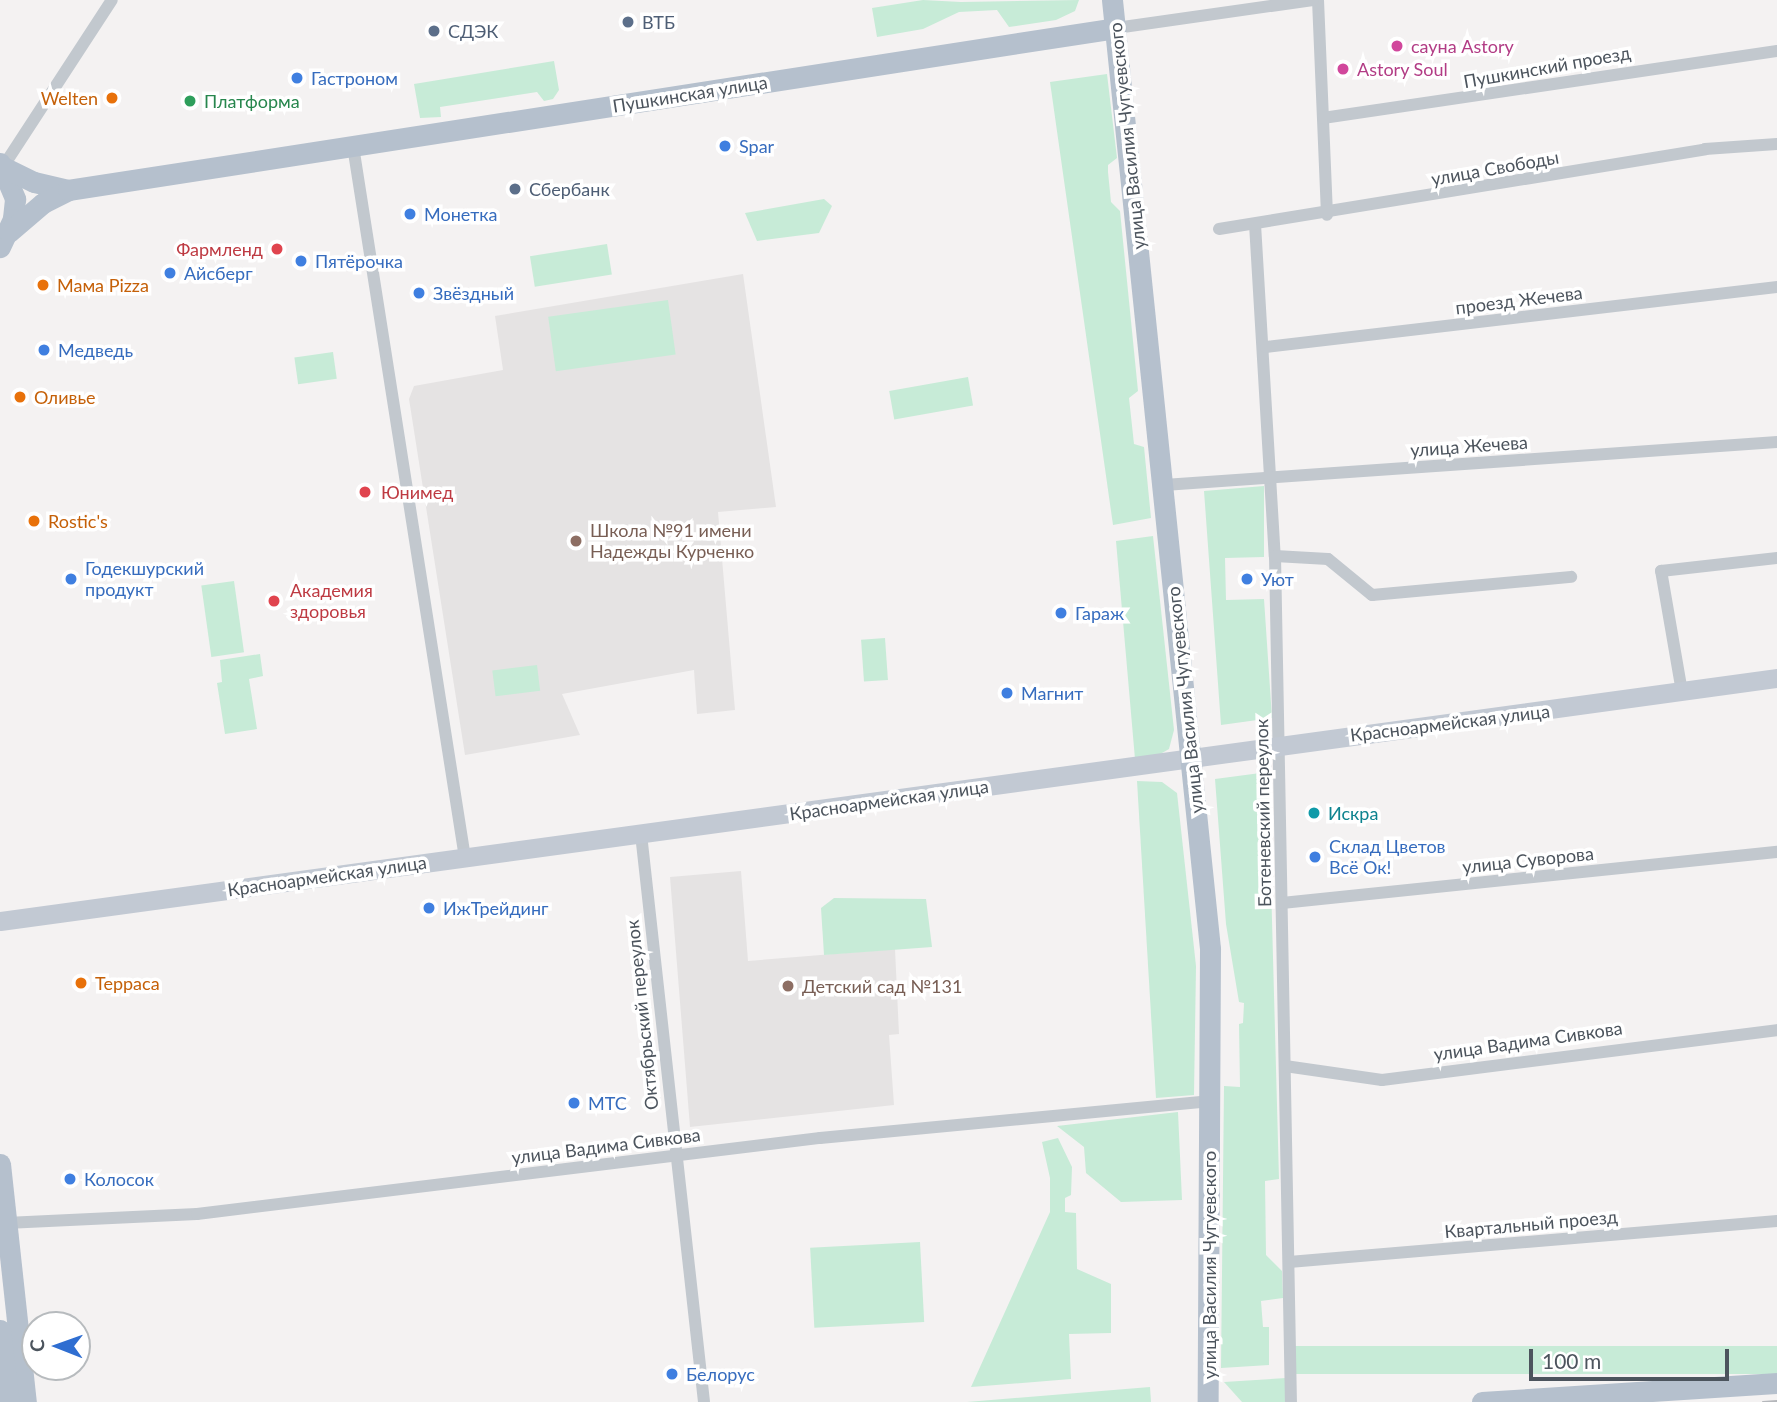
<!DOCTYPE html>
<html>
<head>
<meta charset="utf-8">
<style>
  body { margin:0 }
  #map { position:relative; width:1777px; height:1402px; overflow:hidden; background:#f4f2f2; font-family:Lato,sans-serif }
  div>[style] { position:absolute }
  .education>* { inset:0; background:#e5e3e3 }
  .green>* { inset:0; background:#c7ebd7; transform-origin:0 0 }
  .street>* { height:12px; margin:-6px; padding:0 6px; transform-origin:6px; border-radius:6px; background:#c2c8ce }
  .secondary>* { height:19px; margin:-9.5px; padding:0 9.5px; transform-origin:9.5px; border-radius:9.5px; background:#c2c9d3 }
  .primary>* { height:21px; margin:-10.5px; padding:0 10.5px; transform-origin:10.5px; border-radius:10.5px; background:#b5c0cd }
  .tram>* { height:2px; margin:-1px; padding:0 1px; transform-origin:1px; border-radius:1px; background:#b5b7bb }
  .dots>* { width:19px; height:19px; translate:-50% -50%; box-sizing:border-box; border:4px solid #fff; border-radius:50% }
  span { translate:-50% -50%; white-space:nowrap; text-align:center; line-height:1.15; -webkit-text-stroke:7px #fff; paint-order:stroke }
  .service-label { font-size:18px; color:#4e5e75 }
  .left { translate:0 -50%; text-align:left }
  .hotel-label { font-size:18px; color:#b23c85 }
  .street-label { font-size:18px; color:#4c545d }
  .shop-label { font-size:18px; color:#366cbe }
  .food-label { font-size:18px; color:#c56008 }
  .right { translate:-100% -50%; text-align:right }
  .leisure-label { font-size:18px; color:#27864d }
  .health-label { font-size:18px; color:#be3a42 }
  .education-label { font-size:18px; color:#785e54 }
  .culture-label { font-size:18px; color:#0d838f }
  .north { position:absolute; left:21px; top:1311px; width:70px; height:70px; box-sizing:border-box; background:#fff; border:2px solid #b7bbbe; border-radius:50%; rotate:271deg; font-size:19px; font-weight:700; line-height:28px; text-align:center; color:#4c545d }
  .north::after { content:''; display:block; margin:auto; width:24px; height:32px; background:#2f6ed1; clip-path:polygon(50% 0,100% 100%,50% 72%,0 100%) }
  .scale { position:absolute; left:1529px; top:1349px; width:200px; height:32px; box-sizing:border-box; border:4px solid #4c545d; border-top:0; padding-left:9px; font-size:21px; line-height:24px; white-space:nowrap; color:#4c545d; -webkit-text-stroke:5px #fff; paint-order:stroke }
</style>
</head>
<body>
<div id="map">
  <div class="education">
    <div style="clip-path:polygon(743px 274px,776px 507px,718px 512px,735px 710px,697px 714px,694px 670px,562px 694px,580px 735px,465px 755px,409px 399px,414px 386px,503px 370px,495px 316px)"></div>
    <div style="clip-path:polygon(741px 871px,748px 961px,895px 949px,899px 1034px,889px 1035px,894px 1105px,690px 1127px,670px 877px)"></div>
  </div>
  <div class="green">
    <div style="clip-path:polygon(923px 0,961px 2px,1079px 0,1075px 11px,1056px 20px,1009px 27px,997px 10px,959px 12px,923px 29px,877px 37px,872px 8px)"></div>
    <div style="clip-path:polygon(554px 61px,559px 90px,553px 99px,544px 101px,537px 92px,440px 107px,441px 117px,420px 118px,414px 84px)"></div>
    <div style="clip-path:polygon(1107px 74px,1117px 158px,1108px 165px,1108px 172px,1111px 202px,1120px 211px,1138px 391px,1129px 398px,1134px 444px,1144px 447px,1151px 518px,1113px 525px,1050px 82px)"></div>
    <div style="clip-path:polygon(824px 199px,832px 206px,819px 233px,757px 241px,745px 213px)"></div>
    <div style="left:607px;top:244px;width:31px;height:78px;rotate:81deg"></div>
    <div style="left:668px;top:300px;width:55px;height:121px;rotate:82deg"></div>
    <div style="left:333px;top:352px;width:27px;height:39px;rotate:82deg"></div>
    <div style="left:968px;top:377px;width:29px;height:80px;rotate:80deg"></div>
    <div style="clip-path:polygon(1264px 486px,1264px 557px,1225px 558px,1226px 600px,1264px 599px,1272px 718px,1221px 725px,1204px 491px)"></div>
    <div style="clip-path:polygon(1153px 536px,1174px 730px,1169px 749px,1155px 757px,1135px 759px,1116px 541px)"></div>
    <div style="left:234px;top:581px;width:72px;height:33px;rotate:82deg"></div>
    <div style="left:885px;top:638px;width:42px;height:24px;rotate:86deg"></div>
    <div style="clip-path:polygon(260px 654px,263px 676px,249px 679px,257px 729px,225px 734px,217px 683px,222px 682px,220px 660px)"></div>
    <div style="left:537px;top:665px;width:26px;height:45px;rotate:83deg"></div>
    <div style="clip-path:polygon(1268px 772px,1279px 1179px,1265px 1181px,1266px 1255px,1282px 1271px,1283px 1298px,1261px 1301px,1263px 1327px,1269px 1327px,1269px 1365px,1221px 1368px,1224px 1086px,1240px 1087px,1239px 1024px,1243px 1023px,1244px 1003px,1239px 1002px,1226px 924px,1215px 779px)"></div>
    <div style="clip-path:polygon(1137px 781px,1162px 782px,1177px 793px,1196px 966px,1194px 1095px,1156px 1098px)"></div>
    <div style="clip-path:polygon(834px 898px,926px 899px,932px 947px,824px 955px,821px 908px)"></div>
    <div style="clip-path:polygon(1178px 1112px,1182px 1200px,1121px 1202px,1086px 1173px,1084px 1147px,1057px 1126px)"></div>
    <div style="clip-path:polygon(1058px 1138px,1072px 1167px,1071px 1195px,1065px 1198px,1065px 1212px,1076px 1213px,1077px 1269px,1111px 1284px,1111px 1333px,1069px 1334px,1071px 1379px,971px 1387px,1050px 1212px,1050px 1178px,1042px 1142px)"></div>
    <div style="left:920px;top:1242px;width:80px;height:110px;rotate:87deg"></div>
    <div style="left:1777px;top:1346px;width:28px;height:484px;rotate:90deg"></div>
    <div style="clip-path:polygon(1286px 1378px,1286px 1402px,1242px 1402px,1224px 1382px)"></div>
    <div style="clip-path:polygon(1150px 1387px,1151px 1402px,967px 1402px)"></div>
  </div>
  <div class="street">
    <div style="left:1318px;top:0;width:215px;rotate:87.6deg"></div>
    <div style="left:1116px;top:28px;width:199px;rotate:-8.1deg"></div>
    <div style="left:1323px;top:118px;width:459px;rotate:-8.4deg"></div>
    <div style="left:353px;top:146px;width:721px;rotate:81.06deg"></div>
    <div style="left:3px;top:167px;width:199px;rotate:-56.9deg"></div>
    <div style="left:1255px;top:224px;width:333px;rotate:86.6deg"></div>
    <div style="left:1275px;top:556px;width:846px;rotate:88.92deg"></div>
    <div style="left:1219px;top:229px;width:493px;rotate:-9.3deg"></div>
    <div style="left:1705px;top:149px;width:72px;rotate:-4deg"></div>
    <div style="left:1266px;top:347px;width:515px;rotate:-6.7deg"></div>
    <div style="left:1164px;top:485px;width:615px;rotate:-4.01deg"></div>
    <div style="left:1275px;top:556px;width:53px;rotate:3.2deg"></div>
    <div style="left:1328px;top:559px;width:57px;rotate:39.3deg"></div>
    <div style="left:1372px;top:595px;width:200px;rotate:-5.2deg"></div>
    <div style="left:1682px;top:692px;width:123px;rotate:-99.8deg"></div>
    <div style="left:1661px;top:571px;width:117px;rotate:-6.4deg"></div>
    <div style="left:641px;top:834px;width:571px;rotate:83.67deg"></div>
    <div style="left:1282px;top:903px;width:498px;rotate:-5.9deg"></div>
    <div style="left:1285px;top:1066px;width:98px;rotate:8.2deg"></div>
    <div style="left:1382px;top:1080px;width:398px;rotate:-7.2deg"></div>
    <div style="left:6px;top:1223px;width:191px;rotate:-2.7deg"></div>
    <div style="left:197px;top:1214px;width:628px;rotate:-6.96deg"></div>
    <div style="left:820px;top:1138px;width:393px;rotate:-5.4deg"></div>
    <div style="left:1289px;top:1262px;width:490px;rotate:-4.8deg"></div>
  </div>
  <div class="secondary">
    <div style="left:0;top:921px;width:1794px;rotate:-7.79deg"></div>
  </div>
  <div class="primary">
    <div style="left:1112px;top:0;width:954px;rotate:84.1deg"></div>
    <div style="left:1210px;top:949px;width:453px;rotate:90.3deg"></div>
    <div style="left:0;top:163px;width:39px;rotate:67deg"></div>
    <div style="left:15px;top:199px;width:20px;rotate:96deg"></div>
    <div style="left:13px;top:219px;width:31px;rotate:115deg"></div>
    <div style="left:3px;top:167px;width:34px;rotate:26deg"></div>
    <div style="left:34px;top:182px;width:35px;rotate:13deg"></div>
    <div style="left:9px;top:232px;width:45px;rotate:-40.5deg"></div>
    <div style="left:43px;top:203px;width:28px;rotate:-27deg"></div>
    <div style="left:68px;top:190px;width:1060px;rotate:-8.79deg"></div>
    <div style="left:0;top:1164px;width:239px;rotate:83.8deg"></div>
    <div style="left:0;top:1330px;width:73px;rotate:82.9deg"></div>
    <div style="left:1482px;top:1402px;width:296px;rotate:-3.7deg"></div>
  </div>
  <div class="tram">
    <div style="left:1763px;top:1402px;width:14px;rotate:-4deg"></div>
  </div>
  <div class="dots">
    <div style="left:628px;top:22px;background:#5c6f8a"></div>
    <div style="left:434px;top:31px;background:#5c6f8a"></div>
    <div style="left:1397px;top:46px;background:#d1479c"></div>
    <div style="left:1343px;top:69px;background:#d1479c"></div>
    <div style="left:297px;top:78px;background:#3f7fe0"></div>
    <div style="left:112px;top:98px;background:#e8710a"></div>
    <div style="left:190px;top:101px;background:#2e9e5b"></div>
    <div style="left:725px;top:146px;background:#3f7fe0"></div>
    <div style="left:515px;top:189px;background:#5c6f8a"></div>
    <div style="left:410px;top:214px;background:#3f7fe0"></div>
    <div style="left:277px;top:249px;background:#e0444e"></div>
    <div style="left:301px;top:261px;background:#3f7fe0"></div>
    <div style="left:170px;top:273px;background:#3f7fe0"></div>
    <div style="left:43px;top:285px;background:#e8710a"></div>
    <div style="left:419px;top:293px;background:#3f7fe0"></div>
    <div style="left:44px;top:350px;background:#3f7fe0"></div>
    <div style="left:20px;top:397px;background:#e8710a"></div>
    <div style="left:365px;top:492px;background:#e0444e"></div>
    <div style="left:34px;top:521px;background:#e8710a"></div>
    <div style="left:576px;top:541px;background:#8d6e63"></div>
    <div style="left:71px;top:579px;background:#3f7fe0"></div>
    <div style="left:1247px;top:579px;background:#3f7fe0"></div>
    <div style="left:274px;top:601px;background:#e0444e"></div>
    <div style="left:1061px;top:613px;background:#3f7fe0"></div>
    <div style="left:1007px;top:693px;background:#3f7fe0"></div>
    <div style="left:1314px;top:813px;background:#0f9aa8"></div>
    <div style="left:1315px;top:857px;background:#3f7fe0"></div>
    <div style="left:429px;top:908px;background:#3f7fe0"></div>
    <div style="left:81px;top:983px;background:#e8710a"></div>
    <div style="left:788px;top:986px;background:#8d6e63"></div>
    <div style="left:574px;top:1103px;background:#3f7fe0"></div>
    <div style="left:70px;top:1179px;background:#3f7fe0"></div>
    <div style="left:672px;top:1374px;background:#3f7fe0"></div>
  </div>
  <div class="service-label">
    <span class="left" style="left:642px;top:22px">ВТБ</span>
    <span class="left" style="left:448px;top:31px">СДЭК</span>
    <span class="left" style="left:529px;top:189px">Сбербанк</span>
  </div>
  <div class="hotel-label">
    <span class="left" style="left:1411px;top:46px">сауна Astory</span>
    <span class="left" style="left:1357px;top:69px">Astory Soul</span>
  </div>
  <div class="street-label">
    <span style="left:1547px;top:67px;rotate:-10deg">Пушкинский проезд</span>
    <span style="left:690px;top:94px;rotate:-9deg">Пушкинская улица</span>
    <span style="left:1127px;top:136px;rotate:-96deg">улица Василия Чугуевского</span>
    <span style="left:1495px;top:168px;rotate:-10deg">улица Свободы</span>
    <span style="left:1519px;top:300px;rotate:-7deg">проезд Жечева</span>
    <span style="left:1469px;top:446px;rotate:-4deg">улица Жечева</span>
    <span style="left:1185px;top:700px;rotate:-96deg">улица Василия Чугуевского</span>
    <span style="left:1450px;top:723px;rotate:-7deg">Красноармейская улица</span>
    <span style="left:889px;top:800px;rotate:-8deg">Красноармейская улица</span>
    <span style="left:1263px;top:813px;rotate:-91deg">Ботеневский переулок</span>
    <span style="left:1528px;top:860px;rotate:-6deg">улица Суворова</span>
    <span style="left:327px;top:876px;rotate:-8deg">Красноармейская улица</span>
    <span style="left:642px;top:1015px;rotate:-96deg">Октябрьский переулок</span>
    <span style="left:1528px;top:1041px;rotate:-8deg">улица Вадима Сивкова</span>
    <span style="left:606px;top:1146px;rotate:-7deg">улица Вадима Сивкова</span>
    <span style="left:1531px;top:1224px;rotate:-5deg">Квартальный проезд</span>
    <span style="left:1209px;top:1265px;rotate:-90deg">улица Василия Чугуевского</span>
  </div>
  <div class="shop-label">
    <span class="left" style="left:311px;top:78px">Гастроном</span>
    <span class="left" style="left:739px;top:146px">Spar</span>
    <span class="left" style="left:424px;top:214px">Монетка</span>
    <span class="left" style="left:315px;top:261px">Пятёрочка</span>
    <span class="left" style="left:184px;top:273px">Айсберг</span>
    <span class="left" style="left:433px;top:293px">Звёздный</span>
    <span class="left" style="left:58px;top:350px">Медведь</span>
    <span class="left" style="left:85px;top:579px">Годекшурский<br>продукт</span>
    <span class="left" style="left:1261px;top:579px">Уют</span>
    <span class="left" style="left:1075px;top:613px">Гараж</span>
    <span class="left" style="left:1021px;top:693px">Магнит</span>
    <span class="left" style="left:1329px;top:857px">Склад Цветов<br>Всё Ок!</span>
    <span class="left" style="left:443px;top:908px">ИжТрейдинг</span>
    <span class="left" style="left:588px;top:1103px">МТС</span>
    <span class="left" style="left:84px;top:1179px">Колосок</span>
    <span class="left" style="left:686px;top:1374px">Белорус</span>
  </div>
  <div class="food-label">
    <span class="right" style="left:98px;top:98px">Welten</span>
    <span class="left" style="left:57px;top:285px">Мама Pizza</span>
    <span class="left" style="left:34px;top:397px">Оливье</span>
    <span class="left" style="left:48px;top:521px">Rostic's</span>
    <span class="left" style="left:95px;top:983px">Терраса</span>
  </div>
  <div class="leisure-label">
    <span class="left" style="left:204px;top:101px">Платформа</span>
  </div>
  <div class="health-label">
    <span class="right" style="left:263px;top:249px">Фармленд</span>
    <span class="left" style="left:381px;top:492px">Юнимед</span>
    <span class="left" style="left:290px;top:601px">Академия<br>здоровья</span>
  </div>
  <div class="education-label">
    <span class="left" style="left:590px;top:541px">Школа №91 имени<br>Надежды Курченко</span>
    <span class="left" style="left:802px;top:986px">Детский сад №131</span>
  </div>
  <div class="culture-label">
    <span class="left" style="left:1328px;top:813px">Искра</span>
  </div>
  <div class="north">С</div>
  <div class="scale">100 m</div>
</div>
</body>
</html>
